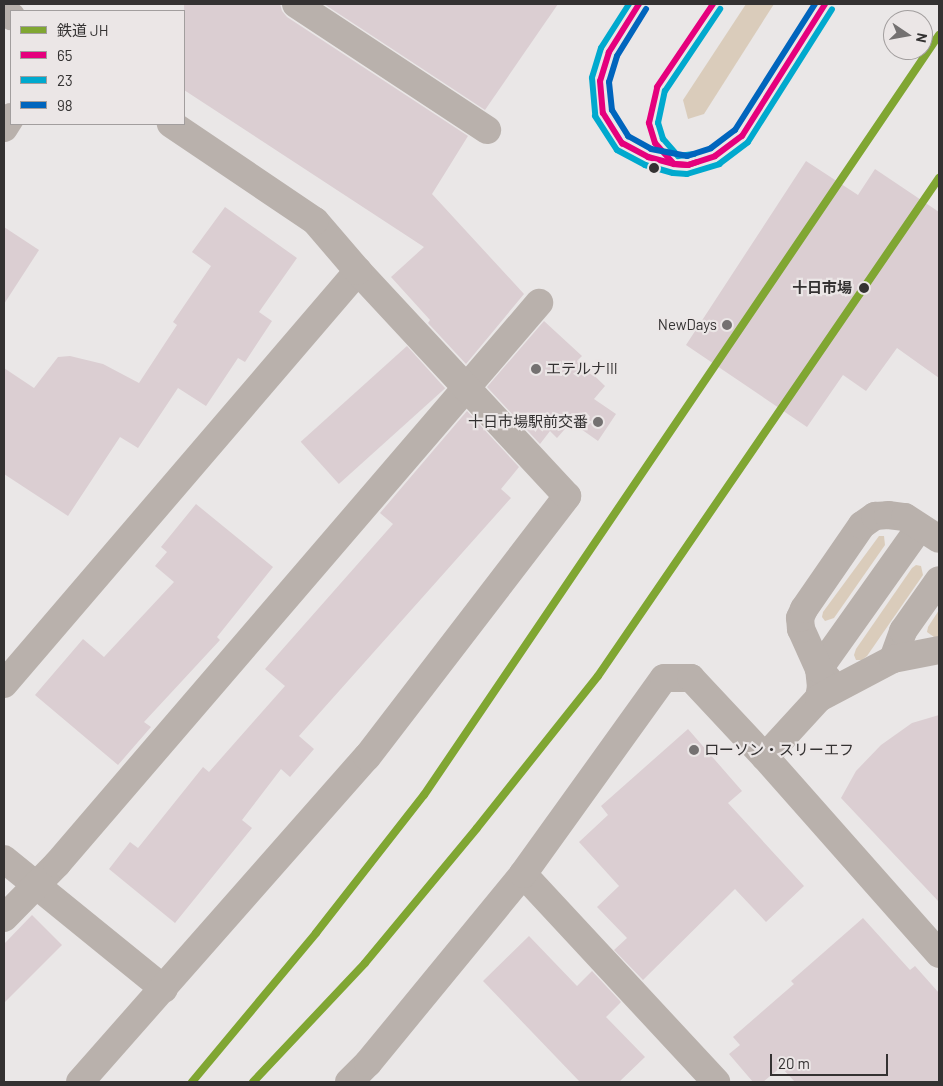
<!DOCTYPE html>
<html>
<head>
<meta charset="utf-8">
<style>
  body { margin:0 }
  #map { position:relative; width:943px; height:1086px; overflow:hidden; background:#eae7e7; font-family:Barlow,"Noto Sans JP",sans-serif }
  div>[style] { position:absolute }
  .green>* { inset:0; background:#daccbb }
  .building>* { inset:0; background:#dbced2; transform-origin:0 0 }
  .street>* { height:28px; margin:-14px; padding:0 14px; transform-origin:14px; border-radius:14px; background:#b9b1ac }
  .bus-1>* { height:6px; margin:-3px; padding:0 3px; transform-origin:3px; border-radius:3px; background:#e5007d }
  .bus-2>* { height:6px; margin:-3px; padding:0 3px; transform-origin:3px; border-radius:3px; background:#00a9ce }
  .bus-3>* { height:6px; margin:-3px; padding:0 3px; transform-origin:3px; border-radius:3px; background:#0065bd }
  .rail-1>* { height:8px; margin:-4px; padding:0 4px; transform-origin:4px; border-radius:4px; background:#80a632 }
  .dots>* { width:14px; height:14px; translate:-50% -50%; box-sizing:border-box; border:2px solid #ebe6e6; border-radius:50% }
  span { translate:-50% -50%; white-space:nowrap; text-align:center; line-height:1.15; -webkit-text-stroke:4.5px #ebe6e6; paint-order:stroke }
  .stop-label { font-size:15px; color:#343232; font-weight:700 }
  .right { translate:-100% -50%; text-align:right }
  .poi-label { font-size:15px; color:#343232 }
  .left { translate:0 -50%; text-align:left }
  .frame { position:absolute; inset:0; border:5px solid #343232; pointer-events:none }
  .legend { position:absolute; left:10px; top:10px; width:175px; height:115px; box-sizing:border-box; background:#ebe6e6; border:1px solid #a29e9e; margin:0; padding:6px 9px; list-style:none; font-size:15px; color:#343232 }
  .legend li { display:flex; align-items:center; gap:10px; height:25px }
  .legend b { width:25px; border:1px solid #a29e9e }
  .north { position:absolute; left:883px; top:10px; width:50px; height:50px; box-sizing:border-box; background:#ebe6e6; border:1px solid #a29e9e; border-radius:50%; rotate:102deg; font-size:14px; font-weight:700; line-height:20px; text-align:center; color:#343232 }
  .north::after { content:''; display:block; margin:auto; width:18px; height:22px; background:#747171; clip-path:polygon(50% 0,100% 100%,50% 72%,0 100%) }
  .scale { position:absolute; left:770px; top:1054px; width:118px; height:22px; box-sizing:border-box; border:2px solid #343232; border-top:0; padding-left:6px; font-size:15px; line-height:18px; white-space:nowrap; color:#343232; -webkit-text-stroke:4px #ebe6e6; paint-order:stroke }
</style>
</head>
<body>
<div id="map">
  <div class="green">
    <div style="clip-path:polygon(746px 4px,774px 4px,704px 114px,688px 119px,683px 100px)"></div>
    <div style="clip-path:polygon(879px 536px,884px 536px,885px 545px,834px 618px,825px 621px,822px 617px,823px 612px)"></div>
    <div style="clip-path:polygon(916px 565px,921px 566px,923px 575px,867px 656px,862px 660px,856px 660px,854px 655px,856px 649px,912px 568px)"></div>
    <div style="clip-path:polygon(939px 610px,939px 637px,934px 637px,927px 632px,928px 627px)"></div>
  </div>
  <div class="building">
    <div style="clip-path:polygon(184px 4px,280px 4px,282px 11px,287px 17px,468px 136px,432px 194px,524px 294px,466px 364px,428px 323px,430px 320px,391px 277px,424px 247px,184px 90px)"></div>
    <div style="clip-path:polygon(324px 4px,558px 4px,485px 110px)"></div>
    <div style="clip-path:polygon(806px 161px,858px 195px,875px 169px,939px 212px,939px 378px,897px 348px,866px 391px,843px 375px,807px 427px,686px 345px)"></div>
    <div style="clip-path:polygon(225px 207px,297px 258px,259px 312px,272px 321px,245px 362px,238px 358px,206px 406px,178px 388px,138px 448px,120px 437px,68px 516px,4px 474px,4px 368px,34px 388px,58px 357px,70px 356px,103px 364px,139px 383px,177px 325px,173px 322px,211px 266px,192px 252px)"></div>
    <div style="clip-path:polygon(4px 227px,39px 250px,4px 304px)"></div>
    <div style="clip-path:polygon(544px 321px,582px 356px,578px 360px,605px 386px,594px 399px,616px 414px,598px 441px,571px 422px,557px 438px,550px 431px,540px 444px,487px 387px)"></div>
    <div style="left:407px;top:346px;width:57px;height:143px;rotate:48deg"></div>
    <div style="clip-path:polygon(467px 411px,519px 467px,501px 489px,511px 498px,299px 736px,314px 749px,290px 777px,281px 769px,242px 820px,252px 828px,175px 923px,109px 869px,130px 842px,138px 848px,203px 767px,209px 772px,285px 686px,265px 669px,393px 524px,380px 513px)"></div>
    <div style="clip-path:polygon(196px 504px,273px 567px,217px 637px,220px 640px,144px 722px,151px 727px,118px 765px,35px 695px,83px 639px,104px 657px,174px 582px,155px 566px,167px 552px,161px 547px)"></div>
    <div style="clip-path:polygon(939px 715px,939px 902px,841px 798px,856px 771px,881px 745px,912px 723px)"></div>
    <div style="clip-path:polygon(688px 729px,742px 791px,728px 803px,804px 886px,766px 922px,735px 889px,643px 980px,614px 950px,627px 938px,597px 907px,619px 886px,579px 842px,608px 815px,601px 806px)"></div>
    <div style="clip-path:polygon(32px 915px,62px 945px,4px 1003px,4px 944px)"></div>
    <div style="clip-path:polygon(863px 918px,910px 970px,915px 966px,939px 993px,939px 1082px,795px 1082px,781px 1067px,763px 1082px,753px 1082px,729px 1054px,740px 1045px,733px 1037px,794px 984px,791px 981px)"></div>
    <div style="clip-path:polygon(529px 936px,577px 986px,592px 971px,621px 1002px,606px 1017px,645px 1057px,619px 1082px,580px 1082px,483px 981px)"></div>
  </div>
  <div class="street">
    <div style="left:296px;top:4px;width:229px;rotate:33.4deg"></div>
    <div style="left:4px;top:11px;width:9px;rotate:36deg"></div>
    <div style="left:4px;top:128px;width:13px;rotate:-58deg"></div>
    <div style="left:893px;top:659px;width:30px;rotate:-70deg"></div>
    <div style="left:903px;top:631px;width:62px;rotate:-54.8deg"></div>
    <div style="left:828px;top:679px;width:13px;rotate:-132deg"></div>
    <div style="left:819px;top:669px;width:174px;rotate:-54.6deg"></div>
    <div style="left:4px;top:684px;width:544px;rotate:-49.4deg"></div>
    <div style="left:819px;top:698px;width:11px;rotate:-80deg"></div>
    <div style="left:821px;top:687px;width:18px;rotate:-96deg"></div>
    <div style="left:819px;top:669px;width:44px;rotate:-114.2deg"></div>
    <div style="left:801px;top:629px;width:11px;rotate:-95deg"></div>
    <div style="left:800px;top:618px;width:10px;rotate:-66deg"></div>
    <div style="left:804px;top:609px;width:102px;rotate:-55.4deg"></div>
    <div style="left:862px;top:525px;width:16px;rotate:-35deg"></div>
    <div style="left:875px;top:516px;width:13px;rotate:-4deg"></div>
    <div style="left:888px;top:515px;width:17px;rotate:7deg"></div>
    <div style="left:905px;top:517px;width:40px;rotate:32.9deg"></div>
    <div style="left:765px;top:757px;width:80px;rotate:-47.5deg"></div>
    <div style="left:819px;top:698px;width:84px;rotate:-27.8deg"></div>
    <div style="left:893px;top:659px;width:47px;rotate:-11.1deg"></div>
    <div style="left:4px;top:859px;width:206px;rotate:39.1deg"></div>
    <div style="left:523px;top:874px;width:284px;rotate:47.1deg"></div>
    <div style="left:4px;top:918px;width:76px;rotate:-45.5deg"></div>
    <div style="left:57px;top:864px;width:740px;rotate:-49.33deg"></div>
    <div style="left:80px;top:1082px;width:434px;rotate:-48.6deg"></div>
    <div style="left:367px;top:757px;width:329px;rotate:-52.5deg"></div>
    <div style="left:567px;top:496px;width:307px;rotate:-132.9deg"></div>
    <div style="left:358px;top:271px;width:66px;rotate:-130.7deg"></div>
    <div style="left:315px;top:221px;width:174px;rotate:-146deg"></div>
    <div style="left:349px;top:1082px;width:27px;rotate:-45deg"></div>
    <div style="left:368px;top:1063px;width:244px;rotate:-50.6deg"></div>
    <div style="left:523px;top:874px;width:241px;rotate:-54.3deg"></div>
    <div style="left:664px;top:678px;width:27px"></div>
    <div style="left:691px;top:678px;width:108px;rotate:46.9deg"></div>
    <div style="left:765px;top:757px;width:263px;rotate:48.5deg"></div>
  </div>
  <div class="bus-1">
    <div style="left:639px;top:4px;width:57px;rotate:122deg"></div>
    <div style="left:609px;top:52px;width:30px;rotate:107deg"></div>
    <div style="left:600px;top:81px;width:32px;rotate:85deg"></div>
    <div style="left:603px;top:113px;width:36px;rotate:58deg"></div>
    <div style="left:622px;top:143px;width:30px;rotate:28deg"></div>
    <div style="left:648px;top:157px;width:27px;rotate:15deg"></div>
    <div style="left:674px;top:164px;width:14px;rotate:4deg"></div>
    <div style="left:688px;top:165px;width:28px;rotate:-18deg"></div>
    <div style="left:715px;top:156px;width:34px;rotate:-37deg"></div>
    <div style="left:742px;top:136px;width:156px;rotate:-57.8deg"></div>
    <div style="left:697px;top:162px;width:9px;rotate:162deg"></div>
    <div style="left:688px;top:165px;width:14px;rotate:-176deg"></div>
    <div style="left:674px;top:164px;width:28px;rotate:-132deg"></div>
    <div style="left:655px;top:143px;width:21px;rotate:-107deg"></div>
    <div style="left:649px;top:123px;width:37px;rotate:-77deg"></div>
    <div style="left:657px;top:87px;width:100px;rotate:-56deg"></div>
  </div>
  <div class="bus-2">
    <div style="left:629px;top:4px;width:52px;rotate:122.5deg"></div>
    <div style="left:601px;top:48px;width:31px;rotate:107deg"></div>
    <div style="left:592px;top:78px;width:38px;rotate:85deg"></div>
    <div style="left:595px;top:116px;width:40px;rotate:57.1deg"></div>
    <div style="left:617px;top:150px;width:32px;rotate:28deg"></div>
    <div style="left:645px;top:165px;width:29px;rotate:16deg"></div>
    <div style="left:673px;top:173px;width:14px;rotate:4deg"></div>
    <div style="left:687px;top:174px;width:34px;rotate:-17deg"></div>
    <div style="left:719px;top:164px;width:36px;rotate:-37deg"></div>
    <div style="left:748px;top:142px;width:157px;rotate:-57.7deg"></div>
    <div style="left:694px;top:154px;width:16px;rotate:173deg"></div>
    <div style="left:678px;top:156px;width:23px;rotate:-131deg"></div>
    <div style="left:663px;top:139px;width:17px;rotate:-107deg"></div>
    <div style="left:658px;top:123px;width:33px;rotate:-78deg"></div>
    <div style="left:665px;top:91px;width:99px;rotate:-56.1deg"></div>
  </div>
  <div class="bus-3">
    <div style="left:646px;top:9px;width:55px;rotate:121.7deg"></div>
    <div style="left:617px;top:56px;width:27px;rotate:107deg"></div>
    <div style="left:609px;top:82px;width:28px;rotate:84deg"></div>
    <div style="left:612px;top:110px;width:31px;rotate:58deg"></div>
    <div style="left:628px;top:136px;width:26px;rotate:29deg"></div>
    <div style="left:651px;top:149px;width:37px;rotate:11deg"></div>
    <div style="left:687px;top:156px;width:25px;rotate:-18deg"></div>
    <div style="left:711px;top:148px;width:30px;rotate:-37deg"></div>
    <div style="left:735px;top:130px;width:149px;rotate:-57.6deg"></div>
  </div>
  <div class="rail-1">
    <div style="left:192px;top:1082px;width:194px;rotate:-50.2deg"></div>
    <div style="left:316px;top:933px;width:175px;rotate:-52deg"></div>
    <div style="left:424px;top:795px;width:918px;rotate:-55.88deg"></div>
    <div style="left:253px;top:1082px;width:163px;rotate:-46.7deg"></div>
    <div style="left:365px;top:963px;width:175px;rotate:-50.3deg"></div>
    <div style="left:477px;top:828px;width:194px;rotate:-51.5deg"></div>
    <div style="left:598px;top:676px;width:604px;rotate:-55.6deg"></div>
  </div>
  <div class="dots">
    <div style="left:654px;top:168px;background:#343232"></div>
    <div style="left:864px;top:288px;background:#343232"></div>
    <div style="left:727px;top:325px;background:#747171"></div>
    <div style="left:536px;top:369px;background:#747171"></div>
    <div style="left:598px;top:422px;background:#747171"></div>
    <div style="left:694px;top:750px;background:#747171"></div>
  </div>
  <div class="stop-label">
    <span class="right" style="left:852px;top:288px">十日市場</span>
  </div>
  <div class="poi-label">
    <span class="right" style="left:717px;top:325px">NewDays</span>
    <span class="left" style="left:546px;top:369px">エテルナIII</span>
    <span class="right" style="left:588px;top:422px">十日市場駅前交番</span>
    <span class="left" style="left:704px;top:750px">ローソン・スリーエフ</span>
  </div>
  <div class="frame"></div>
  <ul class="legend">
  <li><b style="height:6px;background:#80a632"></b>鉄道 JH</li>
  <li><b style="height:6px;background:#e5007d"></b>65</li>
  <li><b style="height:6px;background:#00a9ce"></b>23</li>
  <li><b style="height:6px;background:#0065bd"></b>98</li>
  </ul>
  <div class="north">N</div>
  <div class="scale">20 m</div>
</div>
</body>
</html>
